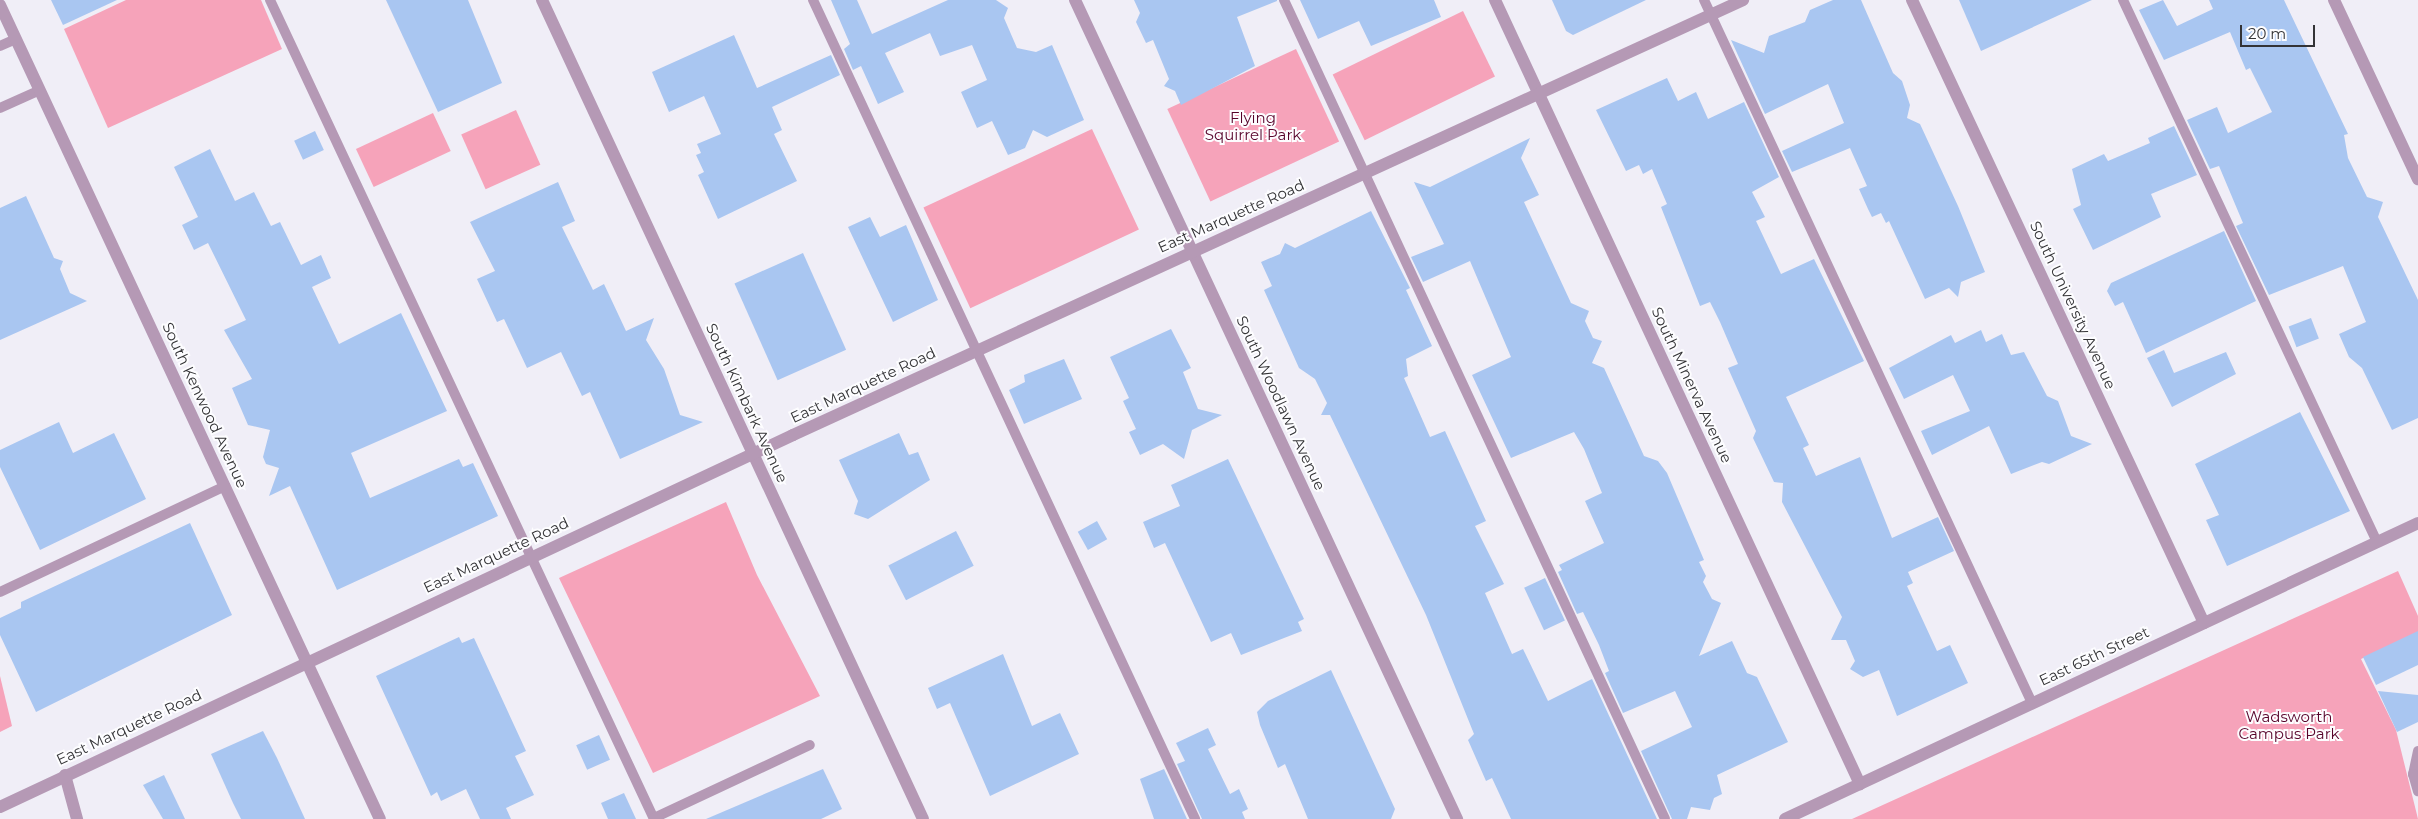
<!DOCTYPE html>
<html>
<head>
<meta charset="utf-8">
<style>
  body { margin:0 }
  #map { position:relative; width:2418px; height:819px; overflow:hidden; background:#f0eef7; font-family:Montserrat,sans-serif }
  div>[style] { position:absolute }
  .green>* { inset:0; background:#f6a3ba; transform-origin:0 0 }
  .building>* { inset:0; background:#a9c6f1; transform-origin:0 0 }
  .service>* { height:10px; margin:-5px; padding:0 5px; transform-origin:5px; border-radius:5px; background:#b599b5 }
  .minor>* { height:12px; margin:-6px; padding:0 6px; transform-origin:6px; border-radius:6px; background:#b599b5 }
  .tertiary>* { height:12px; margin:-6px; padding:0 6px; transform-origin:6px; border-radius:6px; background:#b599b5 }
  span { translate:-50% -50%; white-space:nowrap; text-align:center; line-height:1.15; -webkit-text-stroke:4px #fdfdff; paint-order:stroke }
  .park-label { font-size:15px; color:#57032a }
  .street-label { font-size:15px; color:#333336 }
  .scale { position:absolute; left:2240px; top:25px; width:75px; height:22px; box-sizing:border-box; border:2px solid #333336; border-top:0; padding-left:6px; font-size:15px; line-height:18px; white-space:nowrap; color:#333336; -webkit-text-stroke:4px #fdfdff; paint-order:stroke }
</style>
</head>
<body>
<div id="map">
  <div class="green">
    <div style="clip-path:polygon(126px 0,261px 0,282px 49px,108px 128px,64px 29px)"></div>
    <div style="left:1463px;top:11px;width:73px;height:145px;rotate:64deg"></div>
    <div style="left:1296px;top:49px;width:102px;height:142px;rotate:65deg"></div>
    <div style="left:516px;top:110px;width:60px;height:60px;rotate:66deg"></div>
    <div style="left:433px;top:113px;width:42px;height:85px;rotate:65deg"></div>
    <div style="left:1092px;top:129px;width:111px;height:186px;rotate:65deg"></div>
    <div style="clip-path:polygon(726px 502px,757px 575px,820px 696px,653px 773px,559px 578px)"></div>
    <div style="clip-path:polygon(2398px 571px,2418px 616px,2418px 632px,2361px 659px,2396px 730px,2418px 819px,1852px 819px)"></div>
    <div style="clip-path:polygon(0 676px,12px 726px,0 732px)"></div>
  </div>
  <div class="building">
    <div style="clip-path:polygon(51px 0,117px 0,63px 25px)"></div>
    <div style="clip-path:polygon(386px 0,468px 0,502px 83px,438px 112px)"></div>
    <div style="clip-path:polygon(831px 0,857px 0,872px 34px,948px 0,996px 0,1008px 8px,1004px 18px,1017px 48px,1036px 52px,1052px 45px,1084px 120px,1047px 137px,1033px 130px,1025px 148px,1008px 155px,992px 121px,977px 128px,961px 92px,987px 80px,972px 45px,940px 56px,930px 33px,885px 53px,904px 92px,878px 104px,861px 66px,853px 70px,844px 49px,850px 44px)"></div>
    <div style="clip-path:polygon(1134px 0,1277px 0,1277px 1px,1237px 17px,1255px 66px,1181px 105px,1175px 91px,1164px 86px,1169px 79px,1153px 40px,1146px 43px,1136px 22px,1140px 13px)"></div>
    <div style="clip-path:polygon(1300px 0,1434px 0,1441px 17px,1371px 46px,1359px 21px,1318px 39px)"></div>
    <div style="clip-path:polygon(1552px 0,1646px 0,1573px 35px,1566px 31px)"></div>
    <div style="clip-path:polygon(1833px 0,1861px 0,1893px 73px,1902px 81px,1910px 105px,1907px 118px,1920px 124px,1958px 206px,1985px 272px,1961px 282px,1958px 297px,1949px 288px,1925px 299px,1889px 221px,1886px 223px,1881px 213px,1872px 217px,1868px 209px,1859px 189px,1867px 186px,1850px 148px,1792px 172px,1782px 151px,1844px 123px,1828px 84px,1765px 114px,1731px 40px,1764px 53px,1769px 36px,1805px 22px,1810px 10px)"></div>
    <div style="clip-path:polygon(1959px 0,2092px 0,1981px 51px)"></div>
    <div style="clip-path:polygon(2163px 0,2177px 26px,2213px 9px,2209px 0,2284px 0,2348px 134px,2344px 135px,2348px 158px,2367px 197px,2383px 202px,2378px 217px,2418px 300px,2418px 418px,2392px 430px,2362px 368px,2349px 357px,2339px 334px,2366px 322px,2343px 266px,2269px 295px,2236px 226px,2243px 223px,2219px 166px,2210px 169px,2187px 120px,2217px 107px,2228px 133px,2272px 112px,2250px 68px,2246px 70px,2230px 32px,2164px 60px,2139px 10px)"></div>
    <div style="clip-path:polygon(734px 35px,757px 88px,831px 55px,840px 75px,772px 107px,782px 130px,774px 134px,797px 181px,718px 219px,698px 175px,704px 172px,696px 155px,701px 153px,697px 144px,721px 134px,704px 96px,669px 112px,652px 72px)"></div>
    <div style="clip-path:polygon(1667px 78px,1678px 101px,1696px 92px,1708px 119px,1744px 102px,1779px 177px,1752px 192px,1765px 217px,1756px 221px,1781px 274px,1814px 259px,1864px 361px,1786px 397px,1809px 445px,1803px 448px,1816px 476px,1860px 457px,1892px 538px,1938px 517px,1954px 551px,1908px 572px,1913px 583px,1907px 586px,1937px 651px,1950px 645px,1968px 683px,1897px 716px,1879px 670px,1863px 677px,1850px 669px,1855px 661px,1846px 640px,1831px 640px,1842px 617px,1782px 502px,1783px 483px,1774px 482px,1753px 438px,1756px 431px,1728px 368px,1738px 364px,1720px 322px,1710px 302px,1700px 306px,1661px 207px,1667px 204px,1652px 169px,1643px 174px,1639px 165px,1626px 171px,1596px 110px)"></div>
    <div style="clip-path:polygon(2174px 126px,2197px 175px,2151px 194px,2161px 217px,2093px 250px,2073px 209px,2081px 205px,2072px 169px,2104px 154px,2108px 161px,2150px 143px,2148px 138px)"></div>
    <div style="left:315px;top:131px;width:21px;height:23px;rotate:65deg"></div>
    <div style="clip-path:polygon(1530px 138px,1521px 158px,1539px 195px,1524px 202px,1571px 303px,1589px 311px,1585px 321px,1593px 338px,1602px 341px,1592px 363px,1604px 368px,1644px 456px,1658px 461px,1667px 473px,1704px 560px,1699px 562px,1706px 576px,1703px 582px,1712px 599px,1721px 603px,1699px 656px,1732px 641px,1747px 673px,1757px 677px,1788px 742px,1717px 775px,1722px 794px,1714px 798px,1710px 810px,1691px 807px,1687px 819px,1672px 819px,1641px 751px,1692px 727px,1675px 691px,1623px 713px,1605px 673px,1609px 671px,1599px 645px,1583px 612px,1577px 614px,1558px 572px,1562px 570px,1559px 565px,1604px 543px,1585px 501px,1602px 493px,1584px 449px,1574px 432px,1511px 458px,1472px 375px,1511px 357px,1470px 261px,1423px 282px,1411px 257px,1444px 244px,1414px 182px,1430px 187px)"></div>
    <div style="clip-path:polygon(210px 149px,235px 201px,254px 192px,271px 226px,280px 222px,301px 265px,321px 255px,331px 278px,312px 287px,339px 344px,401px 313px,447px 411px,351px 453px,370px 498px,459px 459px,463px 467px,473px 463px,498px 516px,337px 590px,290px 486px,269px 496px,279px 468px,266px 464px,263px 457px,270px 430px,248px 425px,232px 388px,252px 379px,224px 330px,246px 320px,208px 243px,194px 250px,182px 225px,198px 217px,174px 167px)"></div>
    <div style="clip-path:polygon(558px 182px,575px 221px,562px 227px,593px 290px,604px 284px,626px 331px,654px 318px,646px 340px,664px 369px,680px 415px,703px 422px,620px 459px,590px 392px,582px 396px,561px 352px,527px 368px,504px 319px,497px 322px,477px 279px,495px 271px,470px 222px)"></div>
    <div style="clip-path:polygon(26px 196px,54px 258px,63px 261px,60px 269px,70px 293px,87px 301px,0 340px,0 208px)"></div>
    <div style="clip-path:polygon(1371px 211px,1410px 288px,1406px 290px,1432px 346px,1406px 359px,1408px 376px,1404px 378px,1430px 437px,1445px 431px,1486px 521px,1475px 526px,1504px 584px,1485px 593px,1512px 654px,1523px 649px,1548px 701px,1592px 679px,1657px 819px,1511px 819px,1492px 778px,1486px 781px,1468px 740px,1474px 734px,1426px 615px,1330px 415px,1321px 415px,1327px 403px,1315px 379px,1299px 368px,1264px 290px,1272px 286px,1261px 262px,1280px 254px,1285px 243px,1295px 248px)"></div>
    <div style="clip-path:polygon(870px 217px,880px 237px,906px 225px,938px 300px,893px 322px,848px 227px)"></div>
    <div style="clip-path:polygon(2224px 231px,2256px 301px,2146px 353px,2123px 302px,2115px 306px,2107px 291px,2111px 283px)"></div>
    <div style="left:803px;top:253px;width:106px;height:75px;rotate:66deg"></div>
    <div style="left:2311px;top:318px;width:22px;height:24px;rotate:69deg"></div>
    <div style="clip-path:polygon(1171px 329px,1191px 368px,1183px 372px,1198px 409px,1222px 415px,1192px 430px,1184px 459px,1163px 444px,1140px 455px,1129px 432px,1136px 429px,1123px 401px,1129px 398px,1110px 357px)"></div>
    <div style="clip-path:polygon(1981px 330px,1986px 342px,2002px 334px,2011px 355px,2024px 352px,2047px 396px,2058px 401px,2071px 436px,2092px 444px,2049px 464px,2042px 462px,2011px 474px,1989px 426px,1932px 455px,1921px 431px,1970px 411px,1953px 375px,1904px 399px,1889px 368px,1951px 335px,1955px 343px)"></div>
    <div style="clip-path:polygon(2164px 350px,2174px 373px,2226px 352px,2236px 374px,2172px 407px,2147px 358px)"></div>
    <div style="clip-path:polygon(1064px 359px,1082px 399px,1024px 424px,1009px 390px,1025px 382px,1024px 375px)"></div>
    <div style="clip-path:polygon(2300px 412px,2350px 511px,2227px 566px,2206px 520px,2219px 515px,2195px 464px)"></div>
    <div style="clip-path:polygon(59px 422px,73px 453px,114px 433px,146px 499px,40px 550px,0 467px,0 450px)"></div>
    <div style="clip-path:polygon(899px 433px,909px 455px,918px 452px,930px 480px,868px 519px,854px 514px,858px 501px,839px 460px)"></div>
    <div style="clip-path:polygon(1228px 459px,1304px 619px,1298px 622px,1302px 631px,1241px 655px,1231px 633px,1211px 642px,1165px 543px,1154px 548px,1143px 522px,1180px 506px,1171px 485px)"></div>
    <div style="left:1097px;top:521px;width:21px;height:22px;rotate:61deg"></div>
    <div style="clip-path:polygon(190px 523px,232px 615px,36px 712px,0 635px,0 618px,21px 608px,21px 602px)"></div>
    <div style="left:956px;top:531px;width:39px;height:76px;rotate:63deg"></div>
    <div style="left:1545px;top:578px;width:47px;height:23px;rotate:65deg"></div>
    <div style="clip-path:polygon(2418px 631px,2418px 665px,2376px 685px,2363px 657px)"></div>
    <div style="clip-path:polygon(459px 637px,462px 643px,474px 638px,526px 751px,515px 756px,534px 795px,506px 808px,511px 819px,480px 819px,466px 789px,441px 801px,437px 792px,431px 796px,376px 676px)"></div>
    <div style="clip-path:polygon(1003px 654px,1032px 726px,1060px 713px,1079px 754px,990px 796px,950px 703px,937px 709px,928px 688px)"></div>
    <div style="clip-path:polygon(1331px 670px,1395px 809px,1391px 819px,1308px 819px,1285px 764px,1278px 768px,1260px 725px,1257px 712px,1268px 701px)"></div>
    <div style="clip-path:polygon(2378px 691px,2418px 695px,2418px 722px,2397px 732px)"></div>
    <div style="clip-path:polygon(1208px 728px,1216px 745px,1208px 749px,1230px 794px,1239px 789px,1248px 809px,1242px 812px,1245px 819px,1202px 819px,1177px 764px,1185px 761px,1176px 743px)"></div>
    <div style="clip-path:polygon(263px 731px,277px 758px,305px 819px,241px 819px,233px 803px,211px 754px)"></div>
    <div style="left:599px;top:735px;width:27px;height:25px;rotate:66deg"></div>
    <div style="clip-path:polygon(823px 769px,842px 809px,821px 819px,706px 819px)"></div>
    <div style="clip-path:polygon(1164px 769px,1187px 819px,1154px 819px,1140px 779px)"></div>
    <div style="clip-path:polygon(164px 775px,185px 819px,163px 819px,143px 785px)"></div>
    <div style="clip-path:polygon(624px 793px,636px 819px,608px 819px,601px 803px)"></div>
  </div>
  <div class="service">
    <div style="left:270px;top:0;width:905px;rotate:64.88deg"></div>
    <div style="left:813px;top:0;width:904px;rotate:64.99deg"></div>
    <div style="left:1284px;top:0;width:903px;rotate:65.05deg"></div>
    <div style="left:1704px;top:0;width:776px;rotate:64.99deg"></div>
    <div style="left:2123px;top:0;width:599px;rotate:64.89deg"></div>
    <div style="left:0;top:46px;width:17px;rotate:-24deg"></div>
    <div style="left:0;top:108px;width:44px;rotate:-24.2deg"></div>
    <div style="left:0;top:592px;width:249px;rotate:-25.2deg"></div>
    <div style="left:2418px;top:751px;width:24px;rotate:102deg"></div>
    <div style="left:2413px;top:774px;width:18px;rotate:74deg"></div>
    <div style="left:654px;top:818px;width:172px;rotate:-25.1deg"></div>
  </div>
  <div class="minor">
    <div style="left:542px;top:0;width:903px;rotate:65.05deg"></div>
    <div style="left:1495px;top:0;width:865px;rotate:65.04deg"></div>
    <div style="left:1912px;top:0;width:688px;rotate:64.89deg"></div>
    <div style="left:2334px;top:0;width:198px;rotate:64.9deg"></div>
    <div style="left:0;top:5px;width:898px;rotate:64.98deg"></div>
    <div style="left:65px;top:775px;width:46px;rotate:74.7deg"></div>
    <div style="left:1785px;top:819px;width:699px;rotate:-25.06deg"></div>
  </div>
  <div class="tertiary">
    <div style="left:1075px;top:0;width:904px;rotate:64.99deg"></div>
    <div style="left:0;top:807px;width:876px;rotate:-25.13deg"></div>
    <div style="left:793px;top:435px;width:1045px;rotate:-24.6deg"></div>
  </div>
  <div class="park-label">
    <span style="left:1253px;top:126px">Flying<br>Squirrel Park</span>
    <span style="left:2289px;top:725px">Wadsworth<br>Campus Park</span>
  </div>
  <div class="street-label">
    <span style="left:1231px;top:216px;rotate:-24deg">East Marquette Road</span>
    <span style="left:2073px;top:305px;rotate:65deg">South University Avenue</span>
    <span style="left:863px;top:385px;rotate:-25deg">East Marquette Road</span>
    <span style="left:1692px;top:385px;rotate:65deg">South Minerva Avenue</span>
    <span style="left:747px;top:403px;rotate:65deg">South Kimbark Avenue</span>
    <span style="left:1281px;top:403px;rotate:65deg">South Woodlawn Avenue</span>
    <span style="left:205px;top:405px;rotate:65deg">South Kenwood Avenue</span>
    <span style="left:496px;top:555px;rotate:-25deg">East Marquette Road</span>
    <span style="left:2094px;top:656px;rotate:-25deg">East 65th Street</span>
    <span style="left:129px;top:727px;rotate:-25deg">East Marquette Road</span>
  </div>
  <div class="scale">20 m</div>
</div>
</body>
</html>
